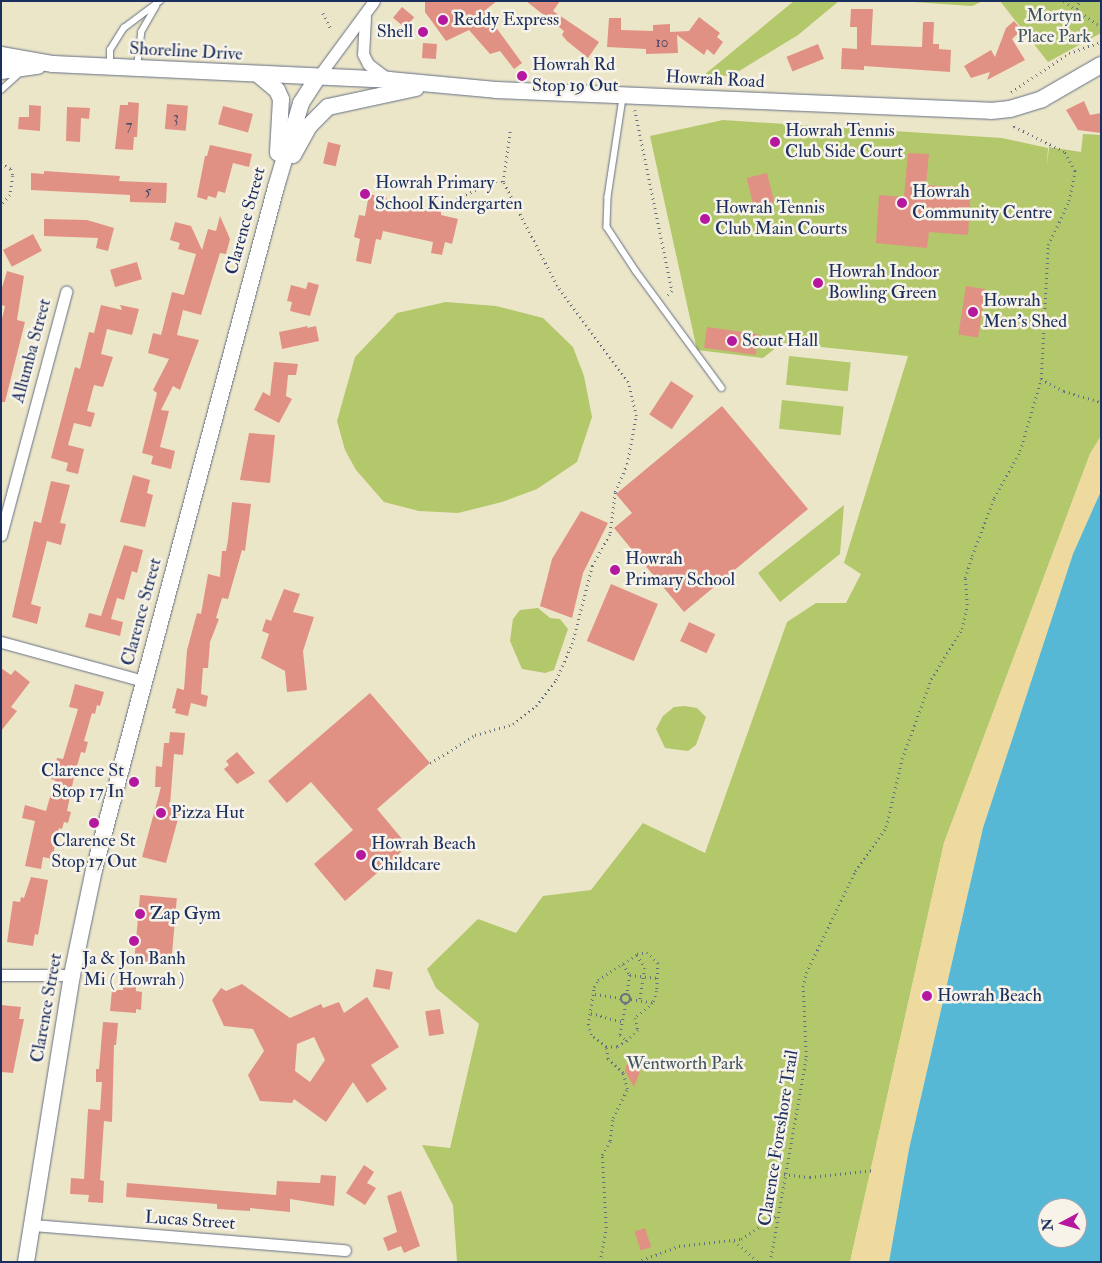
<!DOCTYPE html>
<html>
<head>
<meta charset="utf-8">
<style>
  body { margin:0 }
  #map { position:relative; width:1102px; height:1263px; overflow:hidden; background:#ece6c9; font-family:"IM FELL Double Pica",serif }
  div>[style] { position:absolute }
  .green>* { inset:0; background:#b3c76b; transform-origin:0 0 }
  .sand>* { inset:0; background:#eeda9e }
  .water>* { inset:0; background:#57b8d5 }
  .building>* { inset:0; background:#e19184; transform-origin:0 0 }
  .path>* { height:2.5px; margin-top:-1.25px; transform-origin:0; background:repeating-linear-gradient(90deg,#646f83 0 1px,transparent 0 5px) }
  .path>.ring { margin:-1.25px; padding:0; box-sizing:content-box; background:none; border:2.5px solid #646f83; border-radius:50% }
  .roads { filter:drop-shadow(0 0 1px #646f83) drop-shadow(0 0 1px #646f83) }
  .lane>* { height:5.5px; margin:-2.75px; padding:0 2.75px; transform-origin:2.75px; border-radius:2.75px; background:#fff }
  .street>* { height:11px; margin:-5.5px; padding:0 5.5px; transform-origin:5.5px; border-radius:5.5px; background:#fff }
  .secondary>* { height:16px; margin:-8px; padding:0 8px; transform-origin:8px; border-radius:8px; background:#fff }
  .dots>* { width:14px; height:14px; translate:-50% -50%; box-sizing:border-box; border:2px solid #f7f3e8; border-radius:50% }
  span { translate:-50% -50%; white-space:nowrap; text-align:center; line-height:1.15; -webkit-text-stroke:5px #f7f3e8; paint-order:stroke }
  .number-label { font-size:15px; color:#4c4868 }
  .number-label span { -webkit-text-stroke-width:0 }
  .park-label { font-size:18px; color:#415561 }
  .poi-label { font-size:18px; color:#1b2f5e }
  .left { translate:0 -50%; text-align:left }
  .right { translate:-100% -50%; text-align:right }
  .street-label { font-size:18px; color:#1b2f5e }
  .frame { position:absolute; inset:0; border:2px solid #1b2f5e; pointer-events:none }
  .north { position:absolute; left:1037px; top:1198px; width:50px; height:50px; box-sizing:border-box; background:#f7f3e8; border:1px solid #9fa5b1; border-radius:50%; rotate:264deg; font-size:14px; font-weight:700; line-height:20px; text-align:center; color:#1b2f5e }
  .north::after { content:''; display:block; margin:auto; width:18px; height:22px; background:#b5179e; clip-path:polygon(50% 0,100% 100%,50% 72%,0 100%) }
</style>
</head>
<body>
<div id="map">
  <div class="green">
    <div style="clip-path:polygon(794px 1px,839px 1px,798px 35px,731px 76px,704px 75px)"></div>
    <div style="clip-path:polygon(898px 1px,983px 1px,972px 6px)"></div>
    <div style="clip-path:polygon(1000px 1px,1101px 1px,1101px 33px,1048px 62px)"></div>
    <div style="clip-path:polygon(723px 120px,1002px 138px,1048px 148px,1047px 166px,1049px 147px,1081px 152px,1083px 134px,1101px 135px,1101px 436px,1090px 454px,944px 843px,850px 1262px,457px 1262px,453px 1205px,422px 1145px,450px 1148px,479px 1024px,436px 988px,427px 969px,478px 919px,516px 933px,543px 896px,591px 890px,643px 823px,705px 853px,787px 622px,816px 603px,846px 603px,861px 574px,844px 563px,908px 356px,782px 343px,763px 358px,697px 350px,650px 136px)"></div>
    <div style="clip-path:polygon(446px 302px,496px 306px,543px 318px,573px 347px,584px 376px,592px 417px,577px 462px,537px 489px,502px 502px,458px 513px,419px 511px,384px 502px,356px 470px,345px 450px,337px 421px,355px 357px,397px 313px)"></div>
    <div style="left:789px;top:356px;width:62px;height:29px;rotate:6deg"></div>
    <div style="left:782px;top:400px;width:62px;height:29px;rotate:6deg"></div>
    <div style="clip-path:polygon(844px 505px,840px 554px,780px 602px,758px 573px)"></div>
    <div style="clip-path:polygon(538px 608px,550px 618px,560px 619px,568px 629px,554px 670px,545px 673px,522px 669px,510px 641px,513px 619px,520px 610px)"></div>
    <div style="clip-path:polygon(684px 706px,697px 708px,706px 717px,696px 745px,688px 751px,665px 748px,656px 729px,663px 716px,674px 707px)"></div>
  </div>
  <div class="sand">
    <div style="clip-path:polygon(1101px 436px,1101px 491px,1073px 554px,983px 828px,909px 1149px,889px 1262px,850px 1262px,944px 843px,1090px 454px)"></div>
  </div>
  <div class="water">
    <div style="clip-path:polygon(evenodd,1101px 491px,1101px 1262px,889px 1262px,909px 1149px,983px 828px,1073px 554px,1101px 491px,1047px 1208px,1077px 1208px,1077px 1238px,1047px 1238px,1047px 1208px)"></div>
  </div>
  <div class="building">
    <div style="clip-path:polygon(425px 1px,497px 1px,484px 11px,522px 63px,514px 69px,500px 51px,490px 54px,469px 30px,446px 41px,425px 12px)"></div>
    <div style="clip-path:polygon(526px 1px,560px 1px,553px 11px,599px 42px,588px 58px,567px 41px,562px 35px,564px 31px)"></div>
    <div style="left:402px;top:7px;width:16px;height:14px;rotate:40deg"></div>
    <div style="clip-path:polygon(851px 9px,873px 9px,871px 45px,922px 47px,923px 22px,934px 22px,933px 44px,939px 44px,939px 49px,951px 50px,950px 72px,864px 66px,864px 70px,841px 69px,842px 48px,857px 49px,857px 27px,850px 27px)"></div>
    <div style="clip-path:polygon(699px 17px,720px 33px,717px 37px,723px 42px,714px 55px,707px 49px,704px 55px,677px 35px,678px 53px,646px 54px,646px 49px,607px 47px,609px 18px,621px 18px,621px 30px,653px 31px,653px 25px,670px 24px,670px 32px,689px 31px)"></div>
    <div style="clip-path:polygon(1014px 21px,1022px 30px,1012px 39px,1025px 60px,987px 80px,990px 72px,971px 78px,964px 66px,991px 50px,995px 57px,1006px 28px)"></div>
    <div style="left:423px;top:43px;width:14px;height:15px;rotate:4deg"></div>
    <div style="left:818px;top:44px;width:16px;height:34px;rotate:68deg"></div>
    <div style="clip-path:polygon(1084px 101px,1090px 115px,1101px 113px,1101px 133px,1078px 130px,1066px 110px)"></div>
    <div style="clip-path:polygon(128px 102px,139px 103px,137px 137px,134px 137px,133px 150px,115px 149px,120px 105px,128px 105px)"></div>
    <div style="left:167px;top:104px;width:21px;height:25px;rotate:5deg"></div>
    <div style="clip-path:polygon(29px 105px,41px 106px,40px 131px,18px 129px,19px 117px,29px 117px)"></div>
    <div style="left:223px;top:106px;width:31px;height:19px;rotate:15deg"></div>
    <div style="clip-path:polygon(67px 107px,90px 108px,89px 119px,81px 118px,80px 142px,66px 141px)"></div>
    <div style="left:328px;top:142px;width:13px;height:22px;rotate:13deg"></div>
    <div style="clip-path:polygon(210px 145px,252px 154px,249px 167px,233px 163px,225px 193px,218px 191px,216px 198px,208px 196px,207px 200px,197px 197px,205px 156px,207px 156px)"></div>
    <div style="clip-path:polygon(908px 153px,929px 154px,926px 185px,971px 188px,968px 235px,929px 232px,927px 248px,876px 243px,879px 195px,904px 197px)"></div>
    <div style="clip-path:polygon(44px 171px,120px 176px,119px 181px,167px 183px,166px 203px,130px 202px,130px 195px,31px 190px,31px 173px,44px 174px)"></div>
    <div style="left:767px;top:173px;width:30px;height:21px;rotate:76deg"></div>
    <div style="clip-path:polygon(369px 194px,387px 198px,387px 201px,441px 211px,441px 215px,458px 219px,452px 244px,445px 242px,442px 255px,431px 253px,433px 242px,383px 231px,381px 240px,376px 239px,371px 264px,356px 261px,360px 239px,354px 237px,359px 215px,365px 216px)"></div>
    <div style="clip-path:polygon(220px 216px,230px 239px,226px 254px,220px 253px,201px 315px,183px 310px,177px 335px,199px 340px,180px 390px,173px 386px,161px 410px,169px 411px,160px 447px,175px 451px,171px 469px,151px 464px,153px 456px,142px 453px,157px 393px,153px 390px,169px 359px,148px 353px,153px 333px,161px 335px,172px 292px,184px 295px,196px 254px,178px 249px,180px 243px,170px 240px,175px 222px,191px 226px,202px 250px,208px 229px,216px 231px)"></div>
    <div style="clip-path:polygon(44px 219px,87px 220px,114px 228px,108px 251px,96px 248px,98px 238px,44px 236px)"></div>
    <div style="left:33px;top:234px;width:19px;height:34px;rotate:62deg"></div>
    <div style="left:137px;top:262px;width:18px;height:28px;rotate:74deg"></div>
    <div style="clip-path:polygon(7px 271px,24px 276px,17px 320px,25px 322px,5px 402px,1px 402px,1px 323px,5px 306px,1px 305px,1px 291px)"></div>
    <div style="clip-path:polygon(308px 282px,319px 285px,310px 316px,290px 311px,292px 302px,287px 301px,291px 285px,306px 289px)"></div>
    <div style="left:966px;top:286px;width:20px;height:49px;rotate:9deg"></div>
    <div style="clip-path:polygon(101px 305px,122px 310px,120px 305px,139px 309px,132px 335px,107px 329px,101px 354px,113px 357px,103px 387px,94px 385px,87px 411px,95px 413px,91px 427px,74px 423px,68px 445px,84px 449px,78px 474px,66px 471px,68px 463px,51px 458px,75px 367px,80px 369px,89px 332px,94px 333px)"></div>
    <div style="clip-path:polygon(308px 326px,307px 328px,316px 326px,319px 341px,282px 349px,279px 332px)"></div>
    <div style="left:707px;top:327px;width:52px;height:21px;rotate:8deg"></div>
    <div style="clip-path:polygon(274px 362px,298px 364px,296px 375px,288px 375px,286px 396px,292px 399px,279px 423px,254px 410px,263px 392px,270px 396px)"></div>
    <div style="left:671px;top:381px;width:27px;height:40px;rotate:33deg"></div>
    <div style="clip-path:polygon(722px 406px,808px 509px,684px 612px,614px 528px,632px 513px,616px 494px)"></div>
    <div style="clip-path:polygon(249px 433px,275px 435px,270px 483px,240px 480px)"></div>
    <div style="clip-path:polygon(133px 475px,150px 480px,147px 493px,153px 495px,145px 527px,120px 522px)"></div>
    <div style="clip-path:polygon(51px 481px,70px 485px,60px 523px,66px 524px,61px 545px,47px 541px,31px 604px,41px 607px,37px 624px,12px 617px,34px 521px,41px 523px)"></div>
    <div style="clip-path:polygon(232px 502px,251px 504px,245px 551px,242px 550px,228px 599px,222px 598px,216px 618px,219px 619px,210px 642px,208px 668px,203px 668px,201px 694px,208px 696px,206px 707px,191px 703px,188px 716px,175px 713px,176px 709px,172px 708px,177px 688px,184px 690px,187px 650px,197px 613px,201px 614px,208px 574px,220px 577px,222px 551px,226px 551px,228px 540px)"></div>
    <div style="clip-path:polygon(581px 511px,608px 523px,583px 573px,572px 618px,540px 606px,552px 559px)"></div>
    <div style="clip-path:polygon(124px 545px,143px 550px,137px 573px,132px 571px,124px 600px,117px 598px,111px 619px,123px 622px,120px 636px,85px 627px,89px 613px,101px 616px)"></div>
    <div style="left:611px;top:584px;width:51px;height:62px;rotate:23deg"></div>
    <div style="clip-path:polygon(284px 589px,300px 594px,293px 612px,314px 617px,303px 651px,307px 690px,287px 692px,285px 671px,261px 658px,269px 634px,262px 631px,266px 619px,271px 621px)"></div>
    <div style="left:689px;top:622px;width:29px;height:21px;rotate:25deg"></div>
    <div style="clip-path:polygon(1px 668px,11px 675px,15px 670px,30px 682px,11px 707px,17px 711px,1px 731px)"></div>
    <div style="clip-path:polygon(75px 684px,104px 692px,100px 706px,97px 705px,95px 714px,92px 713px,84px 741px,88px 742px,85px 753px,81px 752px,74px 777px,67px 811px,71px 812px,68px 823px,64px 822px,62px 829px,59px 828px,52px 859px,43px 857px,41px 869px,25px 866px,35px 821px,22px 818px,25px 805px,46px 811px,55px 780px,51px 779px,57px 758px,63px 759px,78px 709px,69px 707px)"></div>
    <div style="clip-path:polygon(370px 693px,430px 763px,377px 809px,408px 846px,345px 901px,314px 864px,353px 830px,311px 782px,287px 803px,268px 781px)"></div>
    <div style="clip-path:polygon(170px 732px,185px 733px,183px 755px,174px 754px,170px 805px,181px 808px,166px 863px,142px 857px,161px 787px,155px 787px,156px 766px,162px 767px,164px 743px,169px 743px)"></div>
    <div style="clip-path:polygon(237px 752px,255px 773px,237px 784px,224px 769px,229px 765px,226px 761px)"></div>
    <div style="clip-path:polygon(31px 877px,48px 880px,38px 935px,35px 934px,33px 946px,7px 942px,13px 901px,20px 902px,21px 897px,24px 898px)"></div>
    <div style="left:140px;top:895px;width:37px;height:66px;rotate:5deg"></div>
    <div style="left:376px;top:969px;width:17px;height:18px;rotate:10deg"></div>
    <div style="clip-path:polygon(evenodd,242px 984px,290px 1018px,321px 1004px,323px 1008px,339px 1002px,344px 1013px,367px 997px,399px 1047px,371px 1065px,387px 1089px,367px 1103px,353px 1082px,326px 1122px,294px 1099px,292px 1103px,260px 1101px,248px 1075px,264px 1051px,253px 1029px,224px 1026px,212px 1000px,221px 988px,226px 991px,242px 984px,314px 1037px,325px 1060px,310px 1082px,295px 1071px,297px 1044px,314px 1037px)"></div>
    <div style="clip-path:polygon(123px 985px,136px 986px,136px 991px,142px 992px,141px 1010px,136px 1009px,136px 1013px,110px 1011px,112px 990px,123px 990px)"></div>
    <div style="clip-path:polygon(1px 1005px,21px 1007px,19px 1019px,24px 1019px,13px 1073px,1px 1072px)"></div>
    <div style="left:440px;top:1009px;width:25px;height:15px;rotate:81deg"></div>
    <div style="clip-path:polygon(103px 1022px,118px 1023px,116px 1045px,114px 1045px,112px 1122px,104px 1121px,100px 1180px,104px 1181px,103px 1203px,88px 1202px,89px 1195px,70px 1194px,71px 1178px,84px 1179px,88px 1109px,100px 1110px,102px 1082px,96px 1082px,96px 1069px,99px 1069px)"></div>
    <div style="clip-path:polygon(636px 1061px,641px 1069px,634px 1087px,625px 1071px,627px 1063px)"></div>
    <div style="clip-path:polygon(364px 1165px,374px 1172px,367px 1183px,376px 1188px,365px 1205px,346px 1193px)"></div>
    <div style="clip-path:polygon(321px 1175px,336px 1176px,334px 1206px,290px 1199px,290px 1212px,250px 1208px,250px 1211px,217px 1209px,217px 1204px,126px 1197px,127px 1183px,276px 1195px,277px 1181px,320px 1183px)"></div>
    <div style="clip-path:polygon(401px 1191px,420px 1246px,404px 1253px,401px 1246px,388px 1251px,383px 1238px,397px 1232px,387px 1196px)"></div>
    <div style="left:645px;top:1228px;width:20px;height:11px;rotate:72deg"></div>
  </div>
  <div class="path">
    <div style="left:1064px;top:1px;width:45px;rotate:35.1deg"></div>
    <div style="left:1077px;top:9px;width:8px;rotate:-76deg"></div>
    <div style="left:323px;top:13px;width:18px;rotate:63deg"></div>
    <div style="left:1011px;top:92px;width:70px;rotate:-33.9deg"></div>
    <div style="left:1069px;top:53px;width:34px;rotate:-19deg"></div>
    <div style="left:635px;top:110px;width:185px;rotate:78.4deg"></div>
    <div style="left:672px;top:291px;width:9px;rotate:131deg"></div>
    <div style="left:1px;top:163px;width:12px;rotate:31deg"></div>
    <div style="left:11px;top:169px;width:7px;rotate:74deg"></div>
    <div style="left:13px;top:176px;width:19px;rotate:99deg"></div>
    <div style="left:10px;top:195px;width:14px;rotate:129deg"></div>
    <div style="left:439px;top:208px;width:58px;rotate:-26.6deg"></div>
    <div style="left:491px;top:182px;width:12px"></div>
    <div style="left:1041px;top:379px;width:26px;rotate:28deg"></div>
    <div style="left:1064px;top:391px;width:39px;rotate:17deg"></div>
    <div style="left:430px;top:763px;width:53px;rotate:-31.9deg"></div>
    <div style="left:475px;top:735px;width:40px;rotate:-16deg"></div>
    <div style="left:513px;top:724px;width:29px;rotate:-38deg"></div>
    <div style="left:536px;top:706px;width:33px;rotate:-52deg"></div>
    <div style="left:556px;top:680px;width:39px;rotate:-66deg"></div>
    <div style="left:572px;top:644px;width:81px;rotate:-75.6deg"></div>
    <div style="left:592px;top:566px;width:38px;rotate:-61deg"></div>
    <div style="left:610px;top:533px;width:41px;rotate:-83deg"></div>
    <div style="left:615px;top:492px;width:30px;rotate:-67deg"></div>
    <div style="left:627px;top:464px;width:49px;rotate:-79.4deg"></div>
    <div style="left:636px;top:416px;width:35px;rotate:-103deg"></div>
    <div style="left:628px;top:382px;width:119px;rotate:-126.5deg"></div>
    <div style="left:557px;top:286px;width:117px;rotate:-117.4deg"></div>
    <div style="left:503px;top:182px;width:51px;rotate:-82.2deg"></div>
    <div style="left:647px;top:952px;width:16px;rotate:45deg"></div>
    <div style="left:658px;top:963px;width:28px;rotate:92deg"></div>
    <div style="left:657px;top:991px;width:13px;rotate:108deg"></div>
    <div style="left:653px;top:1003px;width:23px;rotate:140deg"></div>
    <div style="left:635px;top:1018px;width:12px;rotate:76deg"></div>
    <div style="left:638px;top:1030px;width:16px;rotate:135deg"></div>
    <div style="left:627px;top:1041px;width:12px;rotate:149deg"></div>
    <div style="left:617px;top:1047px;width:11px;rotate:180deg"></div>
    <div style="left:606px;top:1047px;width:19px;rotate:-141deg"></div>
    <div style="left:591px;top:1035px;width:10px;rotate:-107deg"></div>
    <div style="left:588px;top:1025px;width:38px;rotate:-81deg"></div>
    <div style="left:594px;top:987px;width:8px;rotate:-60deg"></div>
    <div style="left:598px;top:980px;width:47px;rotate:-33.7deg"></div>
    <div style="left:637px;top:954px;width:10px;rotate:-11deg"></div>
    <div style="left:637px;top:955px;width:15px;rotate:58deg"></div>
    <div style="left:645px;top:968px;width:33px;rotate:99deg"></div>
    <div style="left:623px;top:964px;width:13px;rotate:58deg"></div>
    <div style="left:630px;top:975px;width:19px;rotate:99deg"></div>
    <div style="left:630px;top:975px;width:28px;rotate:6deg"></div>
    <div style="left:595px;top:994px;width:26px;rotate:9deg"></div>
    <div class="ring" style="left:621px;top:994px;width:7.5px;height:7.5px"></div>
    <div style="left:631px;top:999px;width:22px;rotate:10deg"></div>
    <div style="left:626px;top:1004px;width:32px;rotate:101deg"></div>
    <div style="left:620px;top:1035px;width:9px;rotate:41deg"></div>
    <div style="left:591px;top:1013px;width:32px;rotate:16deg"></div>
    <div style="left:784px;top:1174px;width:26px;rotate:7deg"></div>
    <div style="left:810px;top:1177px;width:65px;rotate:-6.1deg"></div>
    <div style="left:734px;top:1241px;width:33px;rotate:40deg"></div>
    <div style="left:600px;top:1262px;width:35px;rotate:-80deg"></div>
    <div style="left:606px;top:1228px;width:73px;rotate:-93.1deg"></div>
    <div style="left:602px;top:1155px;width:16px;rotate:-60deg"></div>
    <div style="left:610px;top:1141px;width:23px;rotate:-83deg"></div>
    <div style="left:613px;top:1118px;width:32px;rotate:-64deg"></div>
    <div style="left:627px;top:1089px;width:16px;rotate:-104deg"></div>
    <div style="left:623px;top:1073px;width:21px;rotate:-137deg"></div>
    <div style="left:608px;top:1059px;width:11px;rotate:-100deg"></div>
    <div style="left:637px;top:1262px;width:45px;rotate:-20.9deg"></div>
    <div style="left:679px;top:1246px;width:62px;rotate:-6.4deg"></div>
    <div style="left:741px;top:1239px;width:44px;rotate:-33deg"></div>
    <div style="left:770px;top:1262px;width:208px;rotate:-80deg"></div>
    <div style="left:806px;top:1057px;width:70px;rotate:-92.5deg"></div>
    <div style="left:803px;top:987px;width:14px;rotate:-78deg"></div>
    <div style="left:806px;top:973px;width:113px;rotate:-64.3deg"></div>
    <div style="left:855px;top:871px;width:54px;rotate:-54.8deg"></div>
    <div style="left:886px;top:827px;width:70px;rotate:-76.8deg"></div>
    <div style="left:902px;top:759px;width:85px;rotate:-70.1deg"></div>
    <div style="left:931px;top:679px;width:59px;rotate:-58.2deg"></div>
    <div style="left:962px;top:629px;width:25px;rotate:-78deg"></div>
    <div style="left:967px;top:605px;width:27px;rotate:-94deg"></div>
    <div style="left:965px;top:578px;width:23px;rotate:-72deg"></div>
    <div style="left:972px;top:556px;width:62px;rotate:-69.2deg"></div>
    <div style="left:994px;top:498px;width:54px;rotate:-61deg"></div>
    <div style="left:1020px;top:451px;width:75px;rotate:-73.7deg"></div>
    <div style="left:1041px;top:379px;width:134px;rotate:-87deg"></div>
    <div style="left:1048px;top:245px;width:49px;rotate:-64.5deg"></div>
    <div style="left:1069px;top:201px;width:31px;rotate:-79deg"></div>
    <div style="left:1075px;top:171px;width:22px;rotate:-120deg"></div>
    <div style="left:1064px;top:152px;width:56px;rotate:-153.4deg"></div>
    <div style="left:1014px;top:127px;width:4px;rotate:-117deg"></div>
  </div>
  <div class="roads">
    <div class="lane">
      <div style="left:110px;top:66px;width:16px;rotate:-90deg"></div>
      <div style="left:110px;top:50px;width:26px;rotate:-58deg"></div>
      <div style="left:124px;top:28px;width:45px;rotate:-36.9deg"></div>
      <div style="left:137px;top:67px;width:35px;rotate:-83deg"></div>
      <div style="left:141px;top:32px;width:30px;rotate:-60deg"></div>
      <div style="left:1px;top:90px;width:25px;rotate:-42deg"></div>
      <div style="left:623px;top:98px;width:100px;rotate:98.6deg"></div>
      <div style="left:608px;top:197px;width:30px;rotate:92deg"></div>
      <div style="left:607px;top:227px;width:53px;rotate:56.6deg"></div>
      <div style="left:636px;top:271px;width:145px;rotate:53.7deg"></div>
    </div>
    <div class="street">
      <div style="left:365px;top:17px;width:37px;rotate:93deg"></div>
      <div style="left:363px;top:54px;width:11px;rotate:63deg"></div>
      <div style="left:368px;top:64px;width:25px;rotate:37deg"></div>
      <div style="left:318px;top:77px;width:94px;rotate:-53.6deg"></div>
      <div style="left:1px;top:535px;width:252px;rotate:-75deg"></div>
      <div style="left:1px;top:642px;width:148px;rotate:15.3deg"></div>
      <div style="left:1px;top:975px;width:71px"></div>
      <div style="left:32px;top:1225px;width:314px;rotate:4.6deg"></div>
    </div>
    <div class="secondary">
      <div style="left:1px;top:55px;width:53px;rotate:9.8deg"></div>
      <div style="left:53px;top:64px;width:336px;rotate:2.7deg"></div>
      <div style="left:389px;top:80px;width:107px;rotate:5.3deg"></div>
      <div style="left:496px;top:90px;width:495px;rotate:2.4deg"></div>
      <div style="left:991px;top:111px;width:19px;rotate:-6deg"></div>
      <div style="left:1010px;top:109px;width:34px;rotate:-17deg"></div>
      <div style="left:1042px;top:99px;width:68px;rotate:-30deg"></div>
      <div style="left:1px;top:71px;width:37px;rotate:-8deg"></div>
      <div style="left:259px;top:75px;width:23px;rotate:40deg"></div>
      <div style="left:277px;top:90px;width:10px;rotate:66deg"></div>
      <div style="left:281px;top:99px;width:54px;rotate:93.2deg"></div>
      <div style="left:293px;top:155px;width:33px;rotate:-61deg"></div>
      <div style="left:309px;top:126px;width:27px;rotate:-45deg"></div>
      <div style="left:328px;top:107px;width:90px;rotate:-12.2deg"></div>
      <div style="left:26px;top:1262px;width:291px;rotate:-80.9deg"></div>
      <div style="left:72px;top:975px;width:107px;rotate:-78.2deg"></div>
      <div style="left:94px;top:870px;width:707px;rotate:-75.08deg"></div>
      <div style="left:276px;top:187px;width:88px;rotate:-73.4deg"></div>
      <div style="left:301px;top:103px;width:31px;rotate:-57deg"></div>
    </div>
  </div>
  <div class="dots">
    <div style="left:443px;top:20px;background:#b5179e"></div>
    <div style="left:423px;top:32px;background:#b5179e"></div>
    <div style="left:522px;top:76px;background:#b5179e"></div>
    <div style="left:775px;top:142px;background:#b5179e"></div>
    <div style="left:365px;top:194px;background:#b5179e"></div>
    <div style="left:902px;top:203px;background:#b5179e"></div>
    <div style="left:705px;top:219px;background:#b5179e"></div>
    <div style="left:818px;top:283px;background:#b5179e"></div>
    <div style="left:973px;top:312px;background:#b5179e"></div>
    <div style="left:732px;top:341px;background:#b5179e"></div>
    <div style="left:615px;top:570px;background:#b5179e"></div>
    <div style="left:134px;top:782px;background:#b5179e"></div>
    <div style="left:161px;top:813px;background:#b5179e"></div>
    <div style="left:94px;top:823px;background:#b5179e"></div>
    <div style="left:361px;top:855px;background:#b5179e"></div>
    <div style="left:140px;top:914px;background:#b5179e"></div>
    <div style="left:134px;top:941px;background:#b5179e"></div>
    <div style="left:927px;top:996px;background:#b5179e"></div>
  </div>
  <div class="number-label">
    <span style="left:662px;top:43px">10</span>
    <span style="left:176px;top:118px">3</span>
    <span style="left:129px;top:126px">7</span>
    <span style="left:148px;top:192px">5</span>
  </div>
  <div class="park-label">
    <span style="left:1054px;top:27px">Mortyn<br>Place Park</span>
    <span style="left:685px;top:1064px">Wentworth Park</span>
  </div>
  <div class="poi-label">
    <span class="left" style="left:453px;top:20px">Reddy Express</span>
    <span class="right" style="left:413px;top:32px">Shell</span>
    <span class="left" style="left:532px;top:76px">Howrah Rd<br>Stop 19 Out</span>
    <span class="left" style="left:785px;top:142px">Howrah Tennis<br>Club Side Court</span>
    <span class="left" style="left:375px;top:194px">Howrah Primary<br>School Kindergarten</span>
    <span class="left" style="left:912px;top:203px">Howrah<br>Community Centre</span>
    <span class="left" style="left:715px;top:219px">Howrah Tennis<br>Club Main Courts</span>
    <span class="left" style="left:828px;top:283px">Howrah Indoor<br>Bowling Green</span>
    <span class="left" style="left:983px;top:312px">Howrah<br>Men's Shed</span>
    <span class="left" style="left:742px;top:341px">Scout Hall</span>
    <span class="left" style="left:625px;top:570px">Howrah<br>Primary School</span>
    <span class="right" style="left:124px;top:782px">Clarence St<br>Stop 17 In</span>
    <span class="left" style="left:171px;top:813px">Pizza Hut</span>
    <span style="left:94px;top:852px">Clarence St<br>Stop 17 Out</span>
    <span class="left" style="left:371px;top:855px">Howrah Beach<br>Childcare</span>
    <span class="left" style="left:150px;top:914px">Zap Gym</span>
    <span style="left:134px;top:970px">Ja &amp; Jon Banh<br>Mi ( Howrah )</span>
    <span class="left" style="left:937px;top:996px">Howrah Beach</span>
  </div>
  <div class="street-label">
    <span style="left:186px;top:52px;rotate:3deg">Shoreline Drive</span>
    <span style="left:715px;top:80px;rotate:3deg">Howrah Road</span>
    <span style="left:246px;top:221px;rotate:-75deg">Clarence Street</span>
    <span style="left:32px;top:351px;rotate:-75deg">Allumba Street</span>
    <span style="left:142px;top:612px;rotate:-75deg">Clarence Street</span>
    <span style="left:47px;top:1008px;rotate:-80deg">Clarence Street</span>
    <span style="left:779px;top:1138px;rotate:-81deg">Clarence Foreshore Trail</span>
    <span style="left:190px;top:1221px;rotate:4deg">Lucas Street</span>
  </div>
  <div class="frame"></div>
  <div class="north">N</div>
</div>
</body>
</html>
